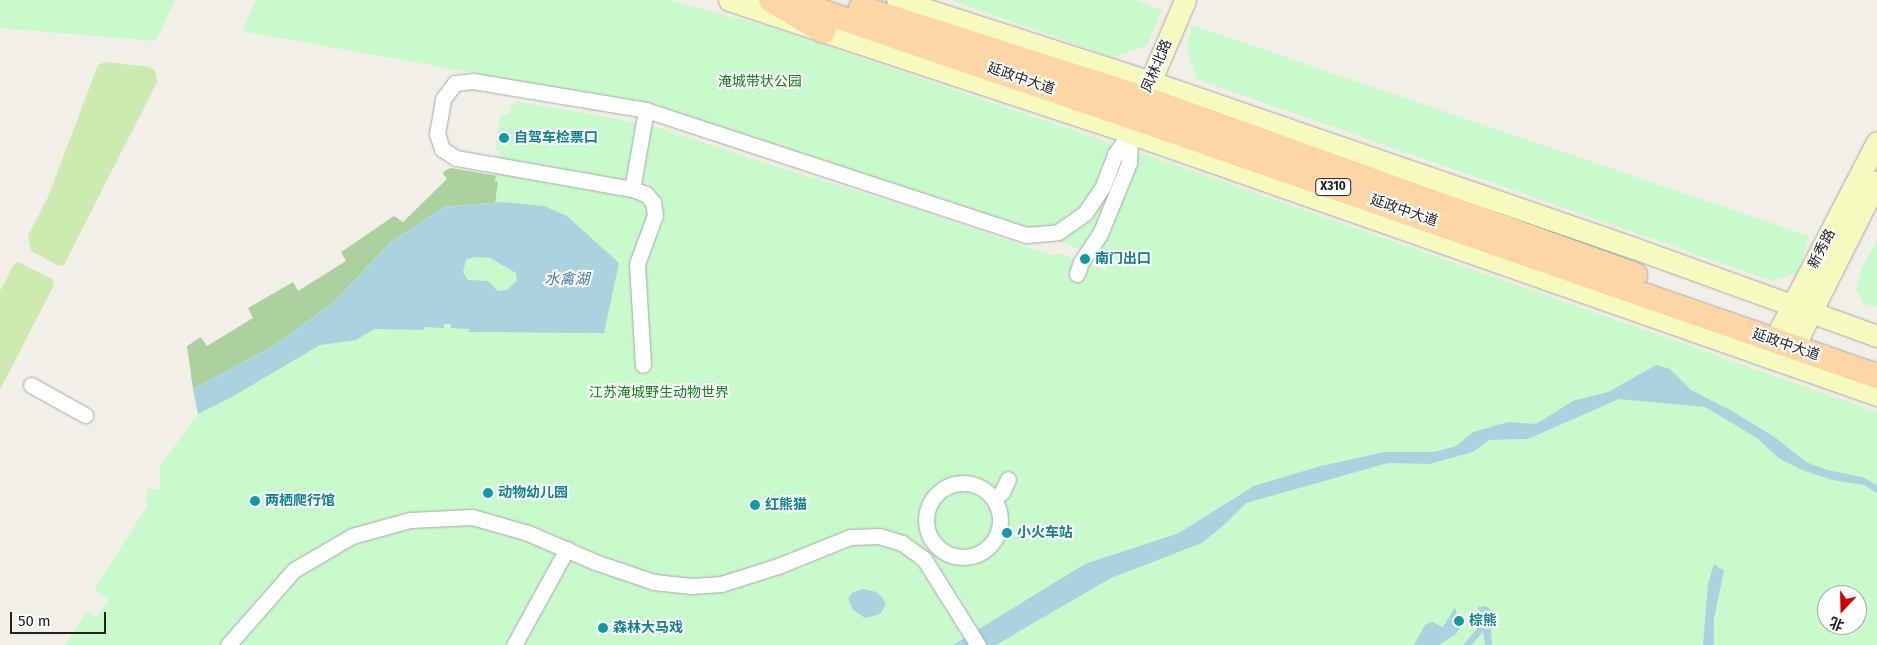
<!DOCTYPE html>
<html>
<head>
<meta charset="utf-8">
<style>
  body { margin:0 }
  #map { position:relative; width:1877px; height:645px; overflow:hidden; background:#f2efe9; font-family:"Fira Sans","Noto Sans SC",sans-serif }
  div>[style] { position:absolute }
  .grass>* { inset:0; background:#cdebb0 }
  .forest>* { inset:0; background:#add19e }
  .park>* { inset:0; background:#c8facc }
  .water>* { inset:0; background:#aad3df }
  .roads { filter:drop-shadow(0 0 1px #a9a9a9) drop-shadow(0 0 1px #a9a9a9) }
  .street>* { height:15px; margin:-7.5px; padding:0 7.5px; transform-origin:7.5px; border-radius:7.5px; background:#fff }
  .street>.ring { margin:-7.5px; padding:0; box-sizing:content-box; background:none; border:15px solid #fff; border-radius:50% }
  .secondary>* { height:21px; margin:-10.5px; padding:0 10.5px; transform-origin:10.5px; border-radius:10.5px; background:#f7fabf }
  .primary>* { height:24px; margin:-12px; padding:0 12px; transform-origin:12px; border-radius:12px; background:#fcd6a4 }
  .dots>* { width:14px; height:14px; translate:-50% -50%; box-sizing:border-box; border:2px solid #fff; border-radius:50% }
  span { translate:-50% -50%; white-space:nowrap; text-align:center; line-height:1.15; -webkit-text-stroke:4px #fff; paint-order:stroke }
  .shield-label span { padding:1px 4px; background:#fff; border:1px solid; border-radius:4px; -webkit-text-stroke-width:0 }
  .shield-label { font-size:12px; color:#222; font-weight:700 }
  .street-label { font-size:14px; color:#222 }
  .park-label { font-size:14px; color:#0c8416 }
  .culture-label { font-size:14px; color:#0d838f; font-weight:700 }
  .left { translate:0 -50%; text-align:left }
  .water-label { font-size:15px; color:#4a7aab; font-style:italic }
  .north { position:absolute; left:1817px; top:585px; width:50px; height:50px; box-sizing:border-box; background:#fff; border:1px solid #a7a7a7; border-radius:50%; rotate:201deg; font-size:14px; font-weight:700; line-height:20px; text-align:center; color:#222 }
  .north::after { content:''; display:block; margin:auto; width:18px; height:22px; background:#d40000; clip-path:polygon(50% 0,100% 100%,50% 72%,0 100%) }
  .scale { position:absolute; left:10px; top:612px; width:96px; height:22px; box-sizing:border-box; border:2px solid #222; border-top:0; padding-left:6px; font-size:15px; line-height:18px; white-space:nowrap; color:#222; -webkit-text-stroke:4px #fff; paint-order:stroke }
</style>
</head>
<body>
<div id="map">
  <div class="grass">
    <div style="clip-path:polygon(105px 62px,150px 67px,155px 71px,157px 82px,64px 265px,59px 266px,31px 251px,28px 236px,48px 197px,98px 65px)"></div>
    <div style="clip-path:polygon(18px 262px,52px 279px,54px 285px,0 390px,0 291px,13px 266px)"></div>
  </div>
  <div class="forest">
    <div style="clip-path:polygon(451px 168px,639px 200px,503px 202px,444px 207px,391px 242px,333px 303px,272px 347px,193px 389px,187px 346px,201px 337px,207px 346px,253px 318px,248px 308px,293px 282px,298px 291px,346px 261px,341px 252px,394px 216px,403px 222px,447px 179px,443px 174px,444px 171px)"></div>
  </div>
  <div class="park">
    <div style="clip-path:polygon(0 0,175px 0,156px 41px,0 28px)"></div>
    <div style="clip-path:polygon(evenodd,256px 0,668px 0,767px 26px,1202px 174px,1877px 412px,1877px 645px,65px 645px,87px 611px,97px 617px,109px 600px,94px 590px,147px 506px,147px 489px,160px 489px,160px 466px,198px 414px,193px 389px,272px 347px,333px 303px,391px 242px,444px 207px,495px 203px,498px 182px,495px 181px,500px 151px,495px 150px,501px 114px,509px 115px,511px 105px,515px 106px,516px 101px,651px 125px,768px 164px,913px 208px,1052px 255px,1062px 254px,1105px 270px,1110px 259px,657px 106px,242px 31px,256px 0,1827px 595px,1857px 595px,1857px 625px,1827px 625px,1827px 595px)"></div>
    <div style="clip-path:polygon(950px 0,1135px 0,1162px 10px,1147px 46px,1113px 57px)"></div>
    <div style="clip-path:polygon(1192px 25px,1809px 236px,1798px 273px,1772px 281px,1196px 79px,1187px 48px)"></div>
    <div style="clip-path:polygon(1877px 240px,1877px 308px,1863px 303px,1856px 289px,1862px 268px)"></div>
  </div>
  <div class="water">
    <div style="clip-path:polygon(evenodd,503px 202px,544px 206px,567px 216px,619px 263px,604px 333px,469px 332px,469px 329px,451px 328px,451px 324px,444px 324px,444px 328px,424px 327px,424px 330px,374px 329px,356px 340px,320px 345px,230px 398px,198px 414px,193px 389px,272px 347px,333px 303px,391px 242px,444px 207px,503px 202px,475px 257px,490px 258px,516px 273px,517px 280px,507px 290px,498px 291px,488px 281px,468px 280px,463px 272px,466px 260px,475px 257px)"></div>
    <div style="clip-path:polygon(1656px 365px,1670px 369px,1691px 390px,1732px 411px,1776px 438px,1806px 462px,1827px 470px,1862px 477px,1877px 485px,1877px 493px,1864px 485px,1833px 480px,1802px 470px,1780px 459px,1757px 438px,1705px 407px,1619px 399px,1528px 439px,1489px 440px,1473px 452px,1429px 464px,1388px 463px,1246px 503px,1224px 525px,1202px 543px,1111px 578px,996px 645px,953px 645px,1085px 564px,1179px 533px,1254px 486px,1317px 467px,1384px 452px,1434px 452px,1456px 446px,1473px 432px,1508px 422px,1536px 424px,1573px 401px,1608px 392px)"></div>
    <div style="clip-path:polygon(1714px 564px,1724px 571px,1714px 618px,1714px 645px,1703px 645px,1708px 584px)"></div>
    <div style="clip-path:polygon(864px 589px,876px 592px,883px 598px,886px 605px,880px 614px,865px 618px,853px 610px,848px 598px,853px 592px)"></div>
    <div style="clip-path:polygon(1485px 606px,1490px 609px,1492px 645px,1485px 645px,1483px 631px,1472px 645px,1463px 645px,1477px 629px,1480px 620px,1478px 607px)"></div>
    <div style="clip-path:polygon(1455px 607px,1460px 628px,1456px 634px,1439px 645px,1414px 645px,1425px 625px,1432px 622px,1443px 627px)"></div>
  </div>
  <div class="roads">
    <div class="street">
      <div style="left:646px;top:110px;width:80px;rotate:100deg"></div>
      <div style="left:632px;top:189px;width:179px;rotate:-170deg"></div>
      <div style="left:456px;top:158px;width:17px;rotate:-147deg"></div>
      <div style="left:442px;top:149px;width:16px;rotate:-108deg"></div>
      <div style="left:437px;top:134px;width:36px;rotate:-80deg"></div>
      <div style="left:443px;top:99px;width:20px;rotate:-53deg"></div>
      <div style="left:455px;top:83px;width:18px;rotate:-6deg"></div>
      <div style="left:473px;top:81px;width:175px;rotate:9.5deg"></div>
      <div style="left:646px;top:110px;width:400px;rotate:18.2deg"></div>
      <div style="left:1026px;top:235px;width:32px;rotate:-5deg"></div>
      <div style="left:1058px;top:232px;width:33px;rotate:-35deg"></div>
      <div style="left:1085px;top:213px;width:32px;rotate:-56deg"></div>
      <div style="left:1103px;top:186px;width:34px;rotate:-69deg"></div>
      <div style="left:1115px;top:154px;width:26px;rotate:-54deg"></div>
      <div style="left:632px;top:189px;width:15px;rotate:20deg"></div>
      <div style="left:646px;top:194px;width:11px;rotate:49deg"></div>
      <div style="left:653px;top:202px;width:13px;rotate:81deg"></div>
      <div style="left:655px;top:215px;width:52px;rotate:110.2deg"></div>
      <div style="left:637px;top:264px;width:101px;rotate:86.6deg"></div>
      <div style="left:1077px;top:274px;width:13px;rotate:-72deg"></div>
      <div style="left:1081px;top:262px;width:34px;rotate:-56deg"></div>
      <div style="left:1100px;top:234px;width:77px;rotate:-67.8deg"></div>
      <div style="left:1129px;top:163px;width:30px;rotate:-88deg"></div>
      <div style="left:31px;top:385px;width:62px;rotate:29.1deg"></div>
      <div class="ring" style="left:926px;top:483px;width:59px;height:59px"></div>
      <div style="left:994px;top:499px;width:11px;rotate:-41deg"></div>
      <div style="left:1002px;top:492px;width:14px;rotate:-65deg"></div>
      <div style="left:228px;top:645px;width:100px;rotate:-48.7deg"></div>
      <div style="left:294px;top:570px;width:67px;rotate:-30.4deg"></div>
      <div style="left:352px;top:536px;width:60px;rotate:-15.4deg"></div>
      <div style="left:410px;top:520px;width:62px;rotate:-2.8deg"></div>
      <div style="left:472px;top:517px;width:58px;rotate:15.9deg"></div>
      <div style="left:528px;top:533px;width:73px;rotate:23.4deg"></div>
      <div style="left:595px;top:562px;width:62px;rotate:18.7deg"></div>
      <div style="left:654px;top:582px;width:38px;rotate:6deg"></div>
      <div style="left:692px;top:586px;width:29px;rotate:-4deg"></div>
      <div style="left:721px;top:584px;width:60px;rotate:-17.5deg"></div>
      <div style="left:778px;top:566px;width:78px;rotate:-21.9deg"></div>
      <div style="left:850px;top:537px;width:29px;rotate:-2deg"></div>
      <div style="left:879px;top:536px;width:24px;rotate:17deg"></div>
      <div style="left:902px;top:543px;width:27px;rotate:36deg"></div>
      <div style="left:924px;top:559px;width:102px;rotate:57.9deg"></div>
      <div style="left:514px;top:645px;width:110px;rotate:-61.1deg"></div>
    </div>
    <div class="secondary">
      <div style="left:729px;top:0;width:422px;rotate:18.3deg"></div>
      <div style="left:1130px;top:133px;width:792px;rotate:19.33deg"></div>
      <div style="left:897px;top:0;width:267px;rotate:17.9deg"></div>
      <div style="left:1151px;top:82px;width:511px;rotate:18.97deg"></div>
      <div style="left:1634px;top:248px;width:258px;rotate:19.9deg"></div>
      <div style="left:1145px;top:94px;width:102px;rotate:-66.9deg"></div>
      <div style="left:1767px;top:355px;width:16px;rotate:-52deg"></div>
      <div style="left:1777px;top:342px;width:16px;rotate:-75deg"></div>
      <div style="left:1781px;top:327px;width:208px;rotate:-62.6deg"></div>
      <div style="left:1787px;top:361px;width:16px;rotate:-55deg"></div>
      <div style="left:1796px;top:348px;width:15px;rotate:-74deg"></div>
      <div style="left:1800px;top:334px;width:171px;rotate:-63.3deg"></div>
    </div>
    <div class="primary">
      <div style="left:771px;top:0;width:61px;rotate:30.8deg"></div>
      <div style="left:788px;top:0;width:370px;rotate:18.8deg"></div>
      <div style="left:1138px;top:119px;width:782px;rotate:19.18deg"></div>
      <div style="left:861px;top:8px;width:296px;rotate:17.7deg"></div>
      <div style="left:1143px;top:98px;width:523px;rotate:19.79deg"></div>
    </div>
  </div>
  <div class="dots">
    <div style="left:504px;top:138px;background:#0f9aa8"></div>
    <div style="left:1085px;top:259px;background:#0f9aa8"></div>
    <div style="left:488px;top:493px;background:#0f9aa8"></div>
    <div style="left:255px;top:501px;background:#0f9aa8"></div>
    <div style="left:755px;top:505px;background:#0f9aa8"></div>
    <div style="left:1007px;top:533px;background:#0f9aa8"></div>
    <div style="left:1459px;top:621px;background:#0f9aa8"></div>
    <div style="left:603px;top:628px;background:#0f9aa8"></div>
  </div>
  <div class="shield-label">
    <span style="left:1333px;top:187px">X310</span>
  </div>
  <div class="street-label">
    <span style="left:1157px;top:66px;rotate:-67deg">凤林北路</span>
    <span style="left:1021px;top:79px;rotate:19deg">延政中大道</span>
    <span style="left:1404px;top:211px;rotate:19deg">延政中大道</span>
    <span style="left:1822px;top:249px;rotate:-63deg">新秀路</span>
    <span style="left:1786px;top:345px;rotate:19deg">延政中大道</span>
  </div>
  <div class="park-label">
    <span style="left:760px;top:82px">淹城带状公园</span>
    <span style="left:659px;top:393px">江苏淹城野生动物世界</span>
  </div>
  <div class="culture-label">
    <span class="left" style="left:514px;top:138px">自驾车检票口</span>
    <span class="left" style="left:1095px;top:259px">南门出口</span>
    <span class="left" style="left:498px;top:493px">动物幼儿园</span>
    <span class="left" style="left:265px;top:501px">两栖爬行馆</span>
    <span class="left" style="left:765px;top:505px">红熊猫</span>
    <span class="left" style="left:1017px;top:533px">小火车站</span>
    <span class="left" style="left:1469px;top:621px">棕熊</span>
    <span class="left" style="left:613px;top:628px">森林大马戏</span>
  </div>
  <div class="water-label">
    <span style="left:567px;top:280px">水禽湖</span>
  </div>
  <div class="north">北</div>
  <div class="scale">50 m</div>
</div>
</body>
</html>
